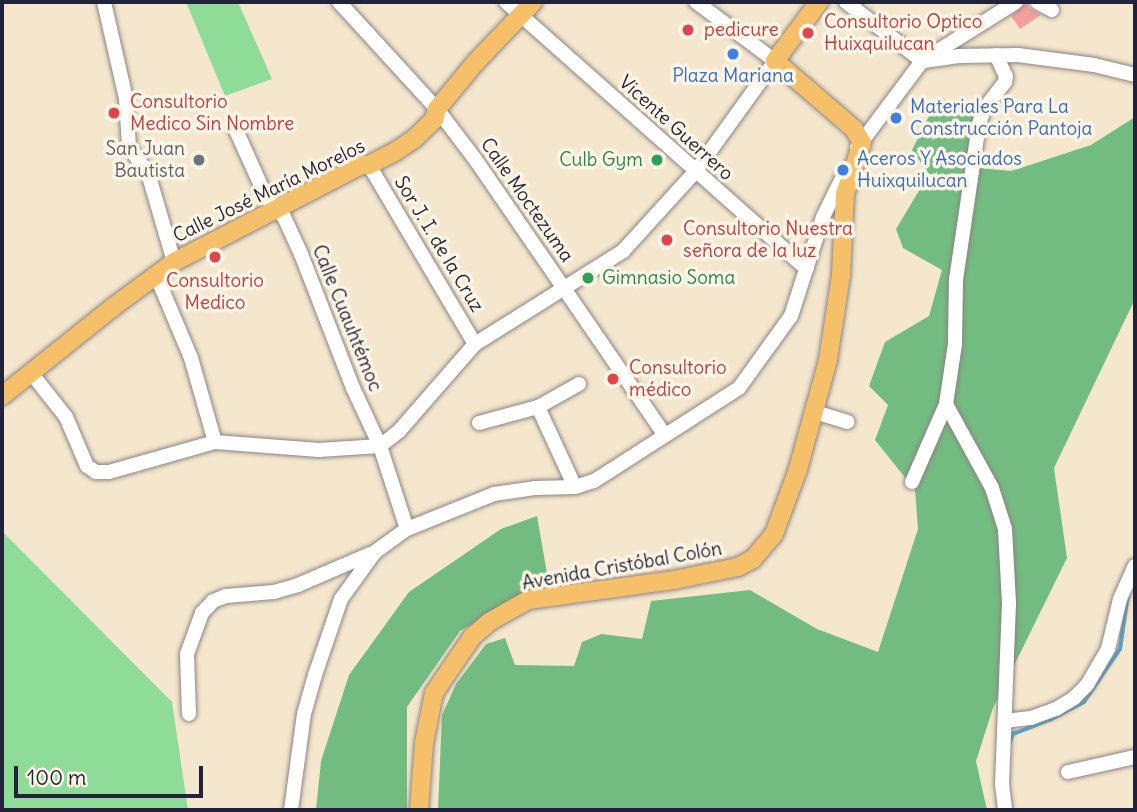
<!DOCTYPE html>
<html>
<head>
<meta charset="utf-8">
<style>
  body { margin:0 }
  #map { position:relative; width:1137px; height:812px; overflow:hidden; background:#f5e7cd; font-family:Delius,sans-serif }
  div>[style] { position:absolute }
  .green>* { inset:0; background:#8fdc99 }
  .forest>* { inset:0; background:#73bc81 }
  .stream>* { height:3.5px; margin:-1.75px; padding:0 1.75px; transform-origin:1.75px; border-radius:1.75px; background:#53a3cd }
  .building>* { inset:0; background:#f59f9d }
  .roads { filter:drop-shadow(0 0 2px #8c8484) drop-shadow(0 0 2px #8c8484) }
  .minor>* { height:14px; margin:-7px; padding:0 7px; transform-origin:7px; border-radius:7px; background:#fff }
  .major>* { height:18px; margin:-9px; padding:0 9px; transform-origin:9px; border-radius:9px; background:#f6c06b }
  .dots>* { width:19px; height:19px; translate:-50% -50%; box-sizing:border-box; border:4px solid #fcf5e5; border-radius:50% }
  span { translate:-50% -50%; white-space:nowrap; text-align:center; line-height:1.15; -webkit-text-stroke:7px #fcf5e5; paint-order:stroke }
  .health-label { font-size:19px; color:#be3a42 }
  .left { translate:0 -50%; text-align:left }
  .shop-label { font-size:19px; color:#366cbe }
  .street-label { font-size:19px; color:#22223b }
  .worship-label { font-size:19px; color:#5b616d }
  .right { translate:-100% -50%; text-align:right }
  .leisure-label { font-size:19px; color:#27864d }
  .frame { position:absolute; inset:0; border:4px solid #22223b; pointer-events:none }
  .scale { position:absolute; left:14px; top:766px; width:189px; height:32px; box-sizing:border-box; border:4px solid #22223b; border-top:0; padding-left:9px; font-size:21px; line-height:24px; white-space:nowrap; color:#22223b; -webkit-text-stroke:5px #fcf5e5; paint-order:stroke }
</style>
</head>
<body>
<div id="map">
  <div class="green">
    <div style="clip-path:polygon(186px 2px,238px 2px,272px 79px,225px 96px)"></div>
    <div style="clip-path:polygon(2px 531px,172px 702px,188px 810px,2px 810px)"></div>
  </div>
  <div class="forest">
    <div style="clip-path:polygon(938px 98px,971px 106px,974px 122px,968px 167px,1011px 171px,1091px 145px,1135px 117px,1135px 299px,1054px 468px,1067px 558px,993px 708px,976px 761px,987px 810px,438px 810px,442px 715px,456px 684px,486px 644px,505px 638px,515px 665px,574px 666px,582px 642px,601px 634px,642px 639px,651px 601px,750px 590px,817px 629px,878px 652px,918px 529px,915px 490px,875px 440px,888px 405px,869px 386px,885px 342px,929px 316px,942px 270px,903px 248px,896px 229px,929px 174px,912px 150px)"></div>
    <div style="clip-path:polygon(537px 516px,548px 579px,460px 631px,407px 707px,407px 810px,316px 810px,321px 761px,349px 675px,409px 592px,501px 529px)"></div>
  </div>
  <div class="stream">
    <div style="left:1010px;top:742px;width:9px;rotate:-69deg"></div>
    <div style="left:1013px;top:734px;width:40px;rotate:-21deg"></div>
    <div style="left:1050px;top:720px;width:38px;rotate:-28deg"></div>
    <div style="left:1084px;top:702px;width:64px;rotate:-55.8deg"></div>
    <div style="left:1120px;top:649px;width:55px;rotate:-81.6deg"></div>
  </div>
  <div class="building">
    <div style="clip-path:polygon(1027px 2px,1029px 8px,1041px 15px,1020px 29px,1011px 16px)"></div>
  </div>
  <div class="roads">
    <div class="minor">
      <div style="left:104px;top:2px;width:99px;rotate:77.2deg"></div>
      <div style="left:126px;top:99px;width:48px;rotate:86.4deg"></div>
      <div style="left:129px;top:147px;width:32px;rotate:54deg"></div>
      <div style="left:148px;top:173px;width:93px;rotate:73.7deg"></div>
      <div style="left:339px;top:2px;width:145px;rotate:47.5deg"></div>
      <div style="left:437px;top:109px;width:63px;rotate:52.8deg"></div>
      <div style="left:475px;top:159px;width:335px;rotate:55.5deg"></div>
      <div style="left:506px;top:2px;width:402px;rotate:41.6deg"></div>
      <div style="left:846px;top:2px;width:96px;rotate:37.8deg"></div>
      <div style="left:1037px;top:2px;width:17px;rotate:28deg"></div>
      <div style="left:996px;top:55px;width:23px;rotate:65deg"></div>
      <div style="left:1006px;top:76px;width:6px;rotate:99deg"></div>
      <div style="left:1005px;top:82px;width:34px;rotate:128deg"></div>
      <div style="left:984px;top:109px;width:16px;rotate:108deg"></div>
      <div style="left:979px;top:124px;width:157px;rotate:98.4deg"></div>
      <div style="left:956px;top:279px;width:65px;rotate:90.9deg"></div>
      <div style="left:955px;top:344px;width:61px;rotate:98.5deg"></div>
      <div style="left:946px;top:404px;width:96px;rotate:61.3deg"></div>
      <div style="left:992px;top:488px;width:43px;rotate:72.4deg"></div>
      <div style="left:1005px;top:529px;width:74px;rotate:86.9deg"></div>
      <div style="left:1009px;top:603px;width:181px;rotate:92.2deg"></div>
      <div style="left:1002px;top:784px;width:26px;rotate:83deg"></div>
      <div style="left:924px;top:61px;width:35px;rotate:-8deg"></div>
      <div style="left:959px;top:56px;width:59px;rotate:-1deg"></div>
      <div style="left:1018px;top:55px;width:77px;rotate:7.5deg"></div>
      <div style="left:1094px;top:65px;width:42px;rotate:13.7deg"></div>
      <div style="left:235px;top:128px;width:78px;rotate:65.7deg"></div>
      <div style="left:267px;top:199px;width:25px;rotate:47deg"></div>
      <div style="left:284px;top:217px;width:41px;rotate:65.3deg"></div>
      <div style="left:301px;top:254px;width:144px;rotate:68.8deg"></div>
      <div style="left:353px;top:388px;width:64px;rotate:65deg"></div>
      <div style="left:380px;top:446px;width:87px;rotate:72deg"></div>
      <div style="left:857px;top:148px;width:109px;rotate:-53.2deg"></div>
      <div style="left:922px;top:61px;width:111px;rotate:-32.1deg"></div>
      <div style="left:369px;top:165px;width:208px;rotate:59.4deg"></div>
      <div style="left:156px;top:275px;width:90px;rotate:67.1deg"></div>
      <div style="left:191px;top:358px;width:87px;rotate:74.1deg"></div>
      <div style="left:32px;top:374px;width:55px;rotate:51.7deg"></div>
      <div style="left:66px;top:417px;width:53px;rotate:66.8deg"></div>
      <div style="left:87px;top:466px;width:11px;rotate:34deg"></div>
      <div style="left:96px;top:472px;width:13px"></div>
      <div style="left:109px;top:472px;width:110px;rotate:-15.8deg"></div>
      <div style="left:215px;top:442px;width:104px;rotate:4.4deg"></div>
      <div style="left:319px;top:450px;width:61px;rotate:-3.8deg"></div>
      <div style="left:380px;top:446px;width:24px;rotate:-38deg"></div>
      <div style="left:399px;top:431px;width:116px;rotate:-48.9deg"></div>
      <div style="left:475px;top:344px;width:175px;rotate:-32.1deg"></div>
      <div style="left:623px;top:251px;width:107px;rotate:-47.7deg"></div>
      <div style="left:695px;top:172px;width:137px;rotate:-54.2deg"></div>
      <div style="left:775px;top:61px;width:99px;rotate:-143.2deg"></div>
      <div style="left:538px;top:407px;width:88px;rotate:65.2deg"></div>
      <div style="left:815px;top:412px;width:34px;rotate:17deg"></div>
      <div style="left:479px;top:423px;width:61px;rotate:-15.2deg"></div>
      <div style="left:538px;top:407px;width:47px;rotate:-29.3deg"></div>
      <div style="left:912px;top:482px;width:85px;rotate:-66.4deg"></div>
      <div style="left:189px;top:714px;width:60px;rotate:-91.9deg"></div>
      <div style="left:187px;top:654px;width:44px;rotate:-69.9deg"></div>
      <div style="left:202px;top:613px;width:16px;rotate:-47deg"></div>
      <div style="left:213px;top:601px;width:14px;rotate:-21deg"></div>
      <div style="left:226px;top:596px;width:48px;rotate:-4.8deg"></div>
      <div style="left:274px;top:592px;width:25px;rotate:-16deg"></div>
      <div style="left:298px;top:585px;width:78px;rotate:-23.3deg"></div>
      <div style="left:1005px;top:721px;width:26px;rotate:-7deg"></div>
      <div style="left:1031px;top:718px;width:27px;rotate:-20deg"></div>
      <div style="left:1056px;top:709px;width:21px;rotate:-31deg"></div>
      <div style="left:1074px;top:698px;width:18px;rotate:-45deg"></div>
      <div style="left:1087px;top:685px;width:42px;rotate:-59.7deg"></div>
      <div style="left:1108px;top:649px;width:51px;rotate:-76.5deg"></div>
      <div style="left:1120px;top:599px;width:36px;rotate:-66deg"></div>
      <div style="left:1068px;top:772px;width:69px;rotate:-12.6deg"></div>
      <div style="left:291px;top:810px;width:97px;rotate:-82.3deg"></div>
      <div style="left:304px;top:714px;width:41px;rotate:-74.2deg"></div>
      <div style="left:315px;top:675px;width:80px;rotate:-71.1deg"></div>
      <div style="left:341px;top:599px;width:58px;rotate:-54.1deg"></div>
      <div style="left:375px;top:552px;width:39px;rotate:-36deg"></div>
      <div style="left:407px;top:529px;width:94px;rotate:-21.9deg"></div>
      <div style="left:494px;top:494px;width:41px;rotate:-8.3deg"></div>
      <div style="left:535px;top:488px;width:40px;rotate:-1.4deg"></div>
      <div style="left:575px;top:487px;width:20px;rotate:-18deg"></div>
      <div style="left:594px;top:481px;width:172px;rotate:-32.7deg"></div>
      <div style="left:739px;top:388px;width:89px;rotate:-54.2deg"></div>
      <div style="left:791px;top:316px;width:104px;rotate:-72.1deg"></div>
      <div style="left:823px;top:217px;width:52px;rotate:-63.9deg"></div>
    </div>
    <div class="major">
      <div style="left:2px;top:396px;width:142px;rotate:-38.7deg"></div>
      <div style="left:113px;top:307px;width:76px;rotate:-36.4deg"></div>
      <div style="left:174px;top:262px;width:211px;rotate:-27.4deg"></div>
      <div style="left:361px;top:165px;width:8px"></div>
      <div style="left:369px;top:165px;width:30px;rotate:-27deg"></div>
      <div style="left:396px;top:151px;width:22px;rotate:-34deg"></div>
      <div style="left:414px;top:139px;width:28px;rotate:-44deg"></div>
      <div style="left:434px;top:120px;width:11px;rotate:-75deg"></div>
      <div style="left:437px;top:109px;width:60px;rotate:-50.4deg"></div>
      <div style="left:475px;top:63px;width:84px;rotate:-46.4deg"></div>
      <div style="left:419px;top:810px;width:67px;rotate:-85.7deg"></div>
      <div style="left:424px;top:743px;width:51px;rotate:-78.7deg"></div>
      <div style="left:434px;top:693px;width:68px;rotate:-55.8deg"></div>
      <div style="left:472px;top:637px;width:23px;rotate:-41deg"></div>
      <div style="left:489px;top:622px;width:45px;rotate:-29.4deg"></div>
      <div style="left:528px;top:600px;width:147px;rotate:-7.8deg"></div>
      <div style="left:674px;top:580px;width:65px;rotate:-11.5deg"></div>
      <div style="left:738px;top:567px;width:17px;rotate:-28deg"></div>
      <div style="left:753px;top:559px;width:33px;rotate:-50deg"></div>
      <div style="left:774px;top:534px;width:69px;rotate:-69.7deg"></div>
      <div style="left:798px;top:469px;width:113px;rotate:-74.6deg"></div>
      <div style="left:828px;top:360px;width:86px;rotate:-81.3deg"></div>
      <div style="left:841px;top:275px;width:81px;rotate:-87.2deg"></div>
      <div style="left:845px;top:194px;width:54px;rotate:-71.6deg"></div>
      <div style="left:862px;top:143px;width:16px;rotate:-120deg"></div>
      <div style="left:854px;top:129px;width:104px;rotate:-139.3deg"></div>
      <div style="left:775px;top:61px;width:74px;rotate:-53.3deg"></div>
    </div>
  </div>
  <div class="dots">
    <div style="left:688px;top:30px;background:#e0444e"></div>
    <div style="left:808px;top:33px;background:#e0444e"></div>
    <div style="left:733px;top:54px;background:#3f7fe0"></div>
    <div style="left:114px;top:113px;background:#e0444e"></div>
    <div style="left:896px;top:118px;background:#3f7fe0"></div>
    <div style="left:199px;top:160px;background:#6b7280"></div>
    <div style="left:657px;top:160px;background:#2e9e5b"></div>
    <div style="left:843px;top:170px;background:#3f7fe0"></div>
    <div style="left:667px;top:240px;background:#e0444e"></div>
    <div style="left:215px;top:257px;background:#e0444e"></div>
    <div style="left:588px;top:278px;background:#2e9e5b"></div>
    <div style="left:613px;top:379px;background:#e0444e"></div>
  </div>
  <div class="health-label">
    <span class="left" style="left:824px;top:33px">Consultorio Optico<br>Huixquilucan</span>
    <span class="left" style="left:704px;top:30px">pedicure</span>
    <span class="left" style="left:130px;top:113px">Consultorio<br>Medico Sin Nombre</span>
    <span class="left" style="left:683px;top:240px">Consultorio Nuestra<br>señora de la luz</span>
    <span style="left:215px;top:292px">Consultorio<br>Medico</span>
    <span class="left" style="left:629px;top:379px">Consultorio<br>médico</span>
  </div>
  <div class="shop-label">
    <span style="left:733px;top:76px">Plaza Mariana</span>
    <span class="left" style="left:910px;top:118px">Materiales Para La<br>Construcción Pantoja</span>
    <span class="left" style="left:857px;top:170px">Aceros Y Asociados<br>Huixquilucan</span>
  </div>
  <div class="street-label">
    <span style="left:676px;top:128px;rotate:42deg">Vicente Guerrero</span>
    <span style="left:269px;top:191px;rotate:-26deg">Calle José María Morelos</span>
    <span style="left:527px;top:200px;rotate:55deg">Calle Moctezuma</span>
    <span style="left:439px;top:244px;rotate:59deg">Sor J. I. de la Cruz</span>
    <span style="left:347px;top:318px;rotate:68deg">Calle Cuauhtémoc</span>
    <span style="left:622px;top:566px;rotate:-10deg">Avenida Cristóbal Colón</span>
  </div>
  <div class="worship-label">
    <span class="right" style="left:185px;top:160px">San Juan<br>Bautista</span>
  </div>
  <div class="leisure-label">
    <span class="right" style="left:643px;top:160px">Culb Gym</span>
    <span class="left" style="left:602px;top:278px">Gimnasio Soma</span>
  </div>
  <div class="frame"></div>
  <div class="scale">100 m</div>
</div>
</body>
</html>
